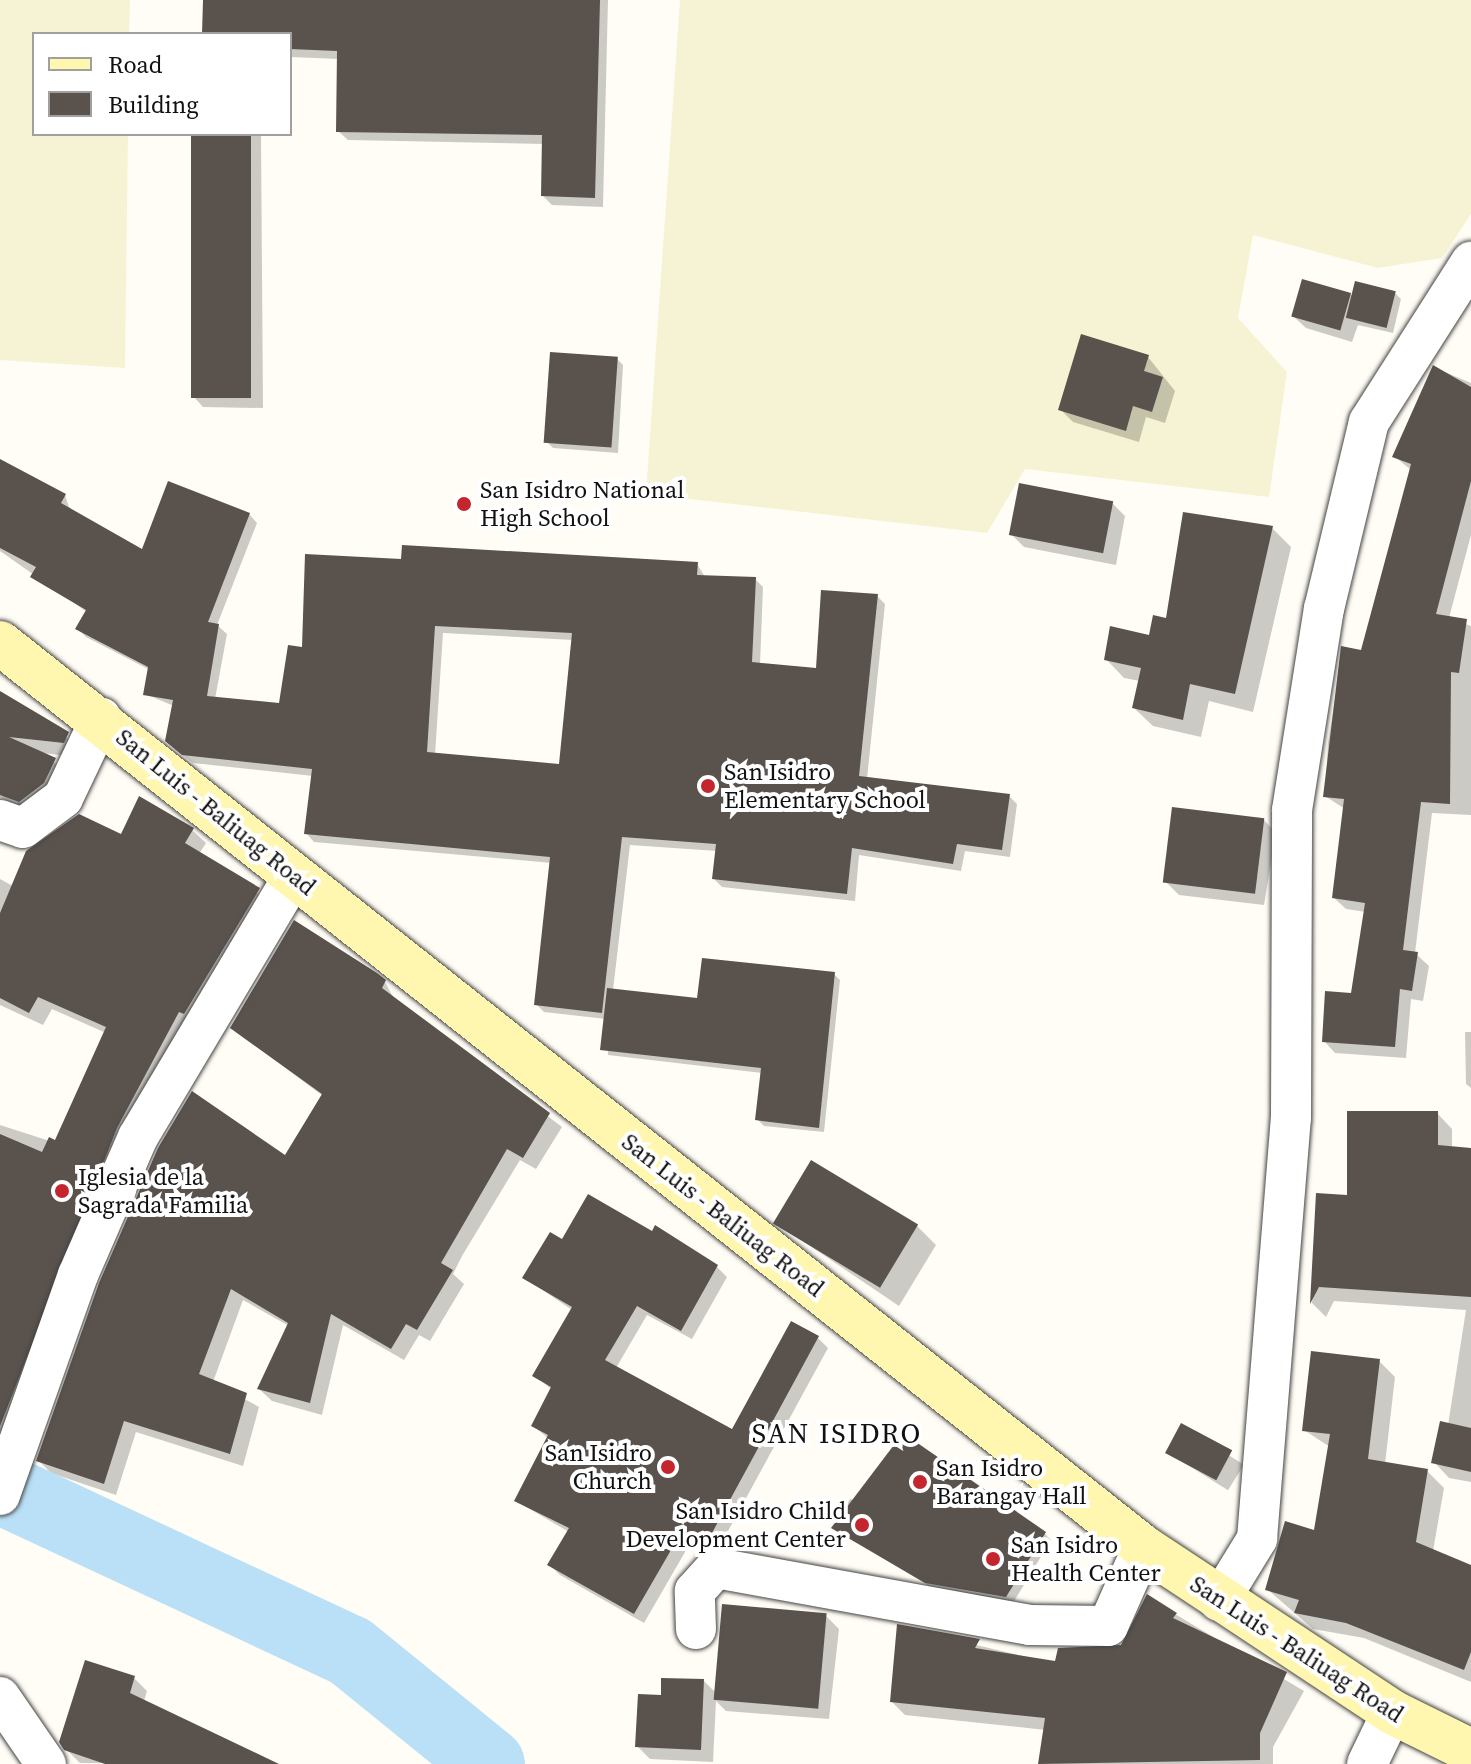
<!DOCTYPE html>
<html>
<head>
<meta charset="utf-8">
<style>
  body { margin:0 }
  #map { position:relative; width:1471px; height:1764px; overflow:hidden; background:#fffdf5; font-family:"Source Serif 4",serif }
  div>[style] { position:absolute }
  .farmland>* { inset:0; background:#f6f3d4 }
  .shadow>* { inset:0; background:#0003; transform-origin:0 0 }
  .river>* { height:72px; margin:-36px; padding:0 36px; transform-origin:36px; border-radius:36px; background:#b9e0f7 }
  .building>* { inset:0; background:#5a524d; transform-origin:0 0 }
  .roads { filter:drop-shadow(0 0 2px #444) drop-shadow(0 0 2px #444) }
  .minor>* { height:40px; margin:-20px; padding:0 20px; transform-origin:20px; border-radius:20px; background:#fff }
  .secondary>* { height:44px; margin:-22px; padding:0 22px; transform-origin:22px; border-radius:22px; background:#fff6b0 }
  .dots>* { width:22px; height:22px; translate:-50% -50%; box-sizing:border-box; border:4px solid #fff; border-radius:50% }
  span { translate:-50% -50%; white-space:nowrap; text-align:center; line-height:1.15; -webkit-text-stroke:8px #fff; paint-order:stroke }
  .poi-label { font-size:24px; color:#111 }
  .left { translate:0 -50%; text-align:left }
  .right { translate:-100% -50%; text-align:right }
  .street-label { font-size:24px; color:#111 }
  .quarter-label { font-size:28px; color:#111; letter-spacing:2px }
  .legend { position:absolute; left:32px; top:32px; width:260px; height:104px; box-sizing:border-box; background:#fff; border:2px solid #a0a0a0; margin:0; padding:10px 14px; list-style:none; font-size:24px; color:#111 }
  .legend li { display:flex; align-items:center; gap:16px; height:40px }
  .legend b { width:40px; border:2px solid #a0a0a0 }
</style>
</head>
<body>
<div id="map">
  <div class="farmland">
    <div style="clip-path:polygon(0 0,130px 0,129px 34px,34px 34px,34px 134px,128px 134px,125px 368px,0 360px)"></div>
    <div style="clip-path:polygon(680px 0,1471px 0,1471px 214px,1442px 258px,1378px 268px,1253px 235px,1238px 318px,1287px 372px,1269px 497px,1025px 469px,987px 533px,646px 494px)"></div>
  </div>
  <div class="shadow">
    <div style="clip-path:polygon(205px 0,608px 0,603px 207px,552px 205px,543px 196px,544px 144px,348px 140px,338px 131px,339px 59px,290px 57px,290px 34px,204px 34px)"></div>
    <div style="clip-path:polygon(193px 134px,261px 134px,263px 408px,203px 407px,194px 397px)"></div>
    <div style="clip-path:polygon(1395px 293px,1401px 299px,1393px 333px,1358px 325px,1352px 342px,1306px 328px,1293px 316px,1349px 295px)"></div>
    <div style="clip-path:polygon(1148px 357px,1175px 391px,1165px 423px,1146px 417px,1139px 442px,1073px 422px,1060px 409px)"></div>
    <div style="clip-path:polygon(617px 359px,623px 365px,618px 453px,553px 448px,547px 442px)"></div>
    <div style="clip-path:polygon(1433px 367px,1471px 383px,1471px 535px,1449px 618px,1471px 626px,1471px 815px,1432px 813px,1415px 953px,1429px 966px,1423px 1001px,1411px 999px,1406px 1058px,1335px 1053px,1324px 1041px,1353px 995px,1366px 912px,1346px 909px,1334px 898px,1345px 809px,1325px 796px,1328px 743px,1343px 648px,1363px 652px,1411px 470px,1394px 456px)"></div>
    <div style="clip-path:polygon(evenodd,0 484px,65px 495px,70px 510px,143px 552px,249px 514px,257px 523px,217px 625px,227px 634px,215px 699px,281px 706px,303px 649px,403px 561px,697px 564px,705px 577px,755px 579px,763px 587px,760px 665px,818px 670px,877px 596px,885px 604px,867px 779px,1009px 796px,1017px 804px,1010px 857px,965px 851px,961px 871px,859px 855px,855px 901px,722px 887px,714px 879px,717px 851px,630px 845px,613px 990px,698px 1000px,834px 974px,840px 980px,824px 1132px,764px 1126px,758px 1120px,762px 1073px,608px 1055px,606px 1019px,544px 1012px,536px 1004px,552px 863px,314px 842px,306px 833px,313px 776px,193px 763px,175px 749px,174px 706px,145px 694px,150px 670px,86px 637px,78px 629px,87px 612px,0 551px,0 484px,443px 633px,573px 640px,561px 766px,435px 755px,443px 633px)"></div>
    <div style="clip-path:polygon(1112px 503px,1125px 516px,1116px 565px,1024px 547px,1011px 534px)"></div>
    <div style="clip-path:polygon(1272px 528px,1291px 547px,1253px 712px,1209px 701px,1201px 737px,1153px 726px,1134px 708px,1140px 681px,1124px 678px,1106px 659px,1150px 637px)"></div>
    <div style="clip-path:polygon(0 696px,83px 748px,79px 757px,41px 753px,70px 774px,35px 816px,0 797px)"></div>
    <div style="clip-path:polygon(1264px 820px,1276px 833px,1264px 905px,1179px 895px,1166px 882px)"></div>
    <div style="clip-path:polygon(192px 830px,206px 843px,199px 854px,272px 903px,0 1437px,0 1125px,56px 1143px,106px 1033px,52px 1009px,43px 1025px,0 1005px,0 879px,13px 886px,122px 837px)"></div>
    <div style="clip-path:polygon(385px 982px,394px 999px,562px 1127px,536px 1169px,520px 1160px,462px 1256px,453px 1274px,464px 1284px,430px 1341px,419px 1335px,404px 1360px,343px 1325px,322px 1415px,272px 1401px,259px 1389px,289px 1326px,243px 1300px,213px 1382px,259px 1407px,243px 1466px,136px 1432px,116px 1495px,51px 1473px,39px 1461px,285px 1158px,323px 1096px,232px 1028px)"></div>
    <div style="clip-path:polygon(1465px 1032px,1471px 1032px,1471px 1088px,1466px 1084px)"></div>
    <div style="clip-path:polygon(1437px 1113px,1452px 1129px,1452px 1150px,1471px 1151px,1471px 1482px,1449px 1478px,1434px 1462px,1448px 1425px,1466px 1310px,1334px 1301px,1326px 1317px,1312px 1303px,1318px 1195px,1349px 1197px)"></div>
    <div style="clip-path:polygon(776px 1223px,917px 1226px,936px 1245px,899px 1306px)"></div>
    <div style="clip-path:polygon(563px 1242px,717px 1267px,727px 1277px,692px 1339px,647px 1315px,616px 1368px,733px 1432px,818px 1338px,828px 1348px,716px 1553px,692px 1540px,644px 1623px,560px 1575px,550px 1565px,569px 1532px,516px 1501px,548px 1438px,533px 1426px,552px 1390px,535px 1375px,572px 1310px,525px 1278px)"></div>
    <div style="clip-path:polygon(1379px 1361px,1395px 1377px,1385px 1464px,1427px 1471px,1444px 1488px,1433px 1551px,1471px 1567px,1471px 1682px,1364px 1638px,1313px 1629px,1267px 1589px,1316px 1532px,1330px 1447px,1304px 1430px)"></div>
    <div style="left:1182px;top:1426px;width:73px;height:30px;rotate:32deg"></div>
    <div style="clip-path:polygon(850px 1499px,1044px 1533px,1051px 1540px,1013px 1603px,934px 1589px,834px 1528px)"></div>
    <div style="clip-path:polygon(1175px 1614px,1304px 1691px,1273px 1747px,1273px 1764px,1040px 1764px,1046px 1730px,905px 1715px,892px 1702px,899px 1627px,1057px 1664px,1122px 1647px)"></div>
    <div style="clip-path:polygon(826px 1616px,839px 1629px,829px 1719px,726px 1711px,716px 1701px,713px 1762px,650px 1759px,637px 1746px,704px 1681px,714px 1691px)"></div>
    <div style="clip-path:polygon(134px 1678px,147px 1691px,144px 1701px,274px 1764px,80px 1763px,66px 1749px)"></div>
  </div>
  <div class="river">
    <div style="left:0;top:1488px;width:386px;rotate:25deg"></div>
    <div style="left:350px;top:1651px;width:179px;rotate:39.1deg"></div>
  </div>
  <div class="building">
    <div style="clip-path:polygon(203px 0,600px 0,595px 198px,541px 196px,542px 135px,336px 132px,337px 51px,290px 49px,290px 34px,202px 34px)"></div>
    <div style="left:191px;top:134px;width:60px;height:264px"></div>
    <div style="left:1302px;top:279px;width:51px;height:39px;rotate:16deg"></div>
    <div style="left:1355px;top:281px;width:42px;height:38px;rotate:14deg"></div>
    <div style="clip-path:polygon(1081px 334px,1149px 355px,1144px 371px,1163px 377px,1152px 412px,1133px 406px,1126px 431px,1058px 410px)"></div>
    <div style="left:550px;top:352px;width:68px;height:91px;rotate:4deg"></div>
    <div style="clip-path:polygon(1433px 365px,1471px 387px,1471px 481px,1436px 614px,1467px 619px,1459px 673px,1451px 672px,1450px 804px,1421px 802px,1403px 950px,1418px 952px,1412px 991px,1400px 989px,1395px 1047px,1322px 1042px,1325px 991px,1351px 993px,1365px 903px,1332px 898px,1344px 799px,1323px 797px,1341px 646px,1361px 650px,1411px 464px,1392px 457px)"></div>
    <div style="clip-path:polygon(evenodd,0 459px,66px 494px,61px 503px,142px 549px,168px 481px,250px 513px,208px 622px,219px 624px,207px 696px,279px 703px,288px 645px,302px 647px,305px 554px,401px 559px,402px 545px,698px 562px,697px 575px,756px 577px,752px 662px,816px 668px,821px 590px,878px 594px,859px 776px,1010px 794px,1002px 850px,957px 844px,953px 864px,852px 848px,847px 894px,712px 879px,716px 844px,622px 837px,602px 1013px,534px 1005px,550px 857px,304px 834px,312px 769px,182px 755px,165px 741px,173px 700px,143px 695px,148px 667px,75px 629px,86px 610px,30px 577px,36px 567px,0 548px,0 459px,435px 626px,572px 633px,559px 764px,427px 752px,435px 626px)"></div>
    <div style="left:1019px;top:483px;width:96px;height:53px;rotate:11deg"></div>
    <div style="clip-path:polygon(1183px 512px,1273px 526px,1235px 694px,1190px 684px,1183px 720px,1132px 708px,1141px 668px,1104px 660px,1110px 626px,1149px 635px,1153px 615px,1166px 618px)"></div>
    <div style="clip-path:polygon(0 691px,69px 732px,64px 743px,9px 737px,56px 758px,44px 783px,19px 802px,0 795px)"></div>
    <div style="clip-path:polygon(139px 796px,194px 828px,185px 843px,260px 888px,184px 1014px,179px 1012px,117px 1128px,0 1426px,0 1134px,42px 1152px,49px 1137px,55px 1140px,106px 1027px,38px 997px,29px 1013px,0 998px,0 913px,26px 851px,79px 814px,121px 834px)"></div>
    <div style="left:1172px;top:807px;width:93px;height:76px;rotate:7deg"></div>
    <div style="clip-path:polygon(294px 920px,377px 973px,386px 980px,382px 988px,550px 1113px,523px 1158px,507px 1149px,441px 1263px,453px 1270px,417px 1330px,406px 1324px,391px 1349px,331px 1314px,310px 1403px,257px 1389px,288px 1323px,231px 1289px,199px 1374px,247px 1393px,230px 1454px,124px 1421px,104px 1484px,36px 1461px,99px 1283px,158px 1148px,192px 1091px,285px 1155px,322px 1094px,230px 1028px)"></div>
    <div style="clip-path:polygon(702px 958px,835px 972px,819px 1128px,755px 1120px,761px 1068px,600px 1050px,607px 988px,697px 998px)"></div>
    <div style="clip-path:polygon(1347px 1111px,1438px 1111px,1438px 1145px,1471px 1148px,1471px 1297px,1319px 1287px,1310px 1304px,1316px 1193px,1347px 1195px)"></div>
    <div style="left:811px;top:1160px;width:125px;height:74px;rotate:31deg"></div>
    <div style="clip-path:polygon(588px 1194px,652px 1231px,655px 1225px,718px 1265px,681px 1331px,637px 1306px,605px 1360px,732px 1429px,791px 1321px,819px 1336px,706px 1544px,682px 1531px,634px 1614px,547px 1565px,569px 1528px,514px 1501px,548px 1435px,531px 1426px,551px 1387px,532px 1376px,572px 1307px,522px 1278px,550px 1232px,562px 1239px)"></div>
    <div style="clip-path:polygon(1311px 1351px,1380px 1359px,1368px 1459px,1428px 1469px,1416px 1542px,1471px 1565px,1471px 1652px,1464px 1670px,1346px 1623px,1294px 1613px,1299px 1600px,1265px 1590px,1285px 1521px,1314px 1530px,1330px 1434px,1302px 1431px)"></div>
    <div style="clip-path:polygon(1440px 1421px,1471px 1428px,1471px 1472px,1431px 1463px)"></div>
    <div style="left:1181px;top:1423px;width:58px;height:34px;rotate:28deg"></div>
    <div style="clip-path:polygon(903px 1433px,1046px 1532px,1006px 1597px,925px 1583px,831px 1528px)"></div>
    <div style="clip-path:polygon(1147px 1594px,1177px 1613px,1173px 1618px,1287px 1672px,1260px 1733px,1260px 1760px,1038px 1764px,1045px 1718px,890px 1702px,897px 1624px,980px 1639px,975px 1648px,1055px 1661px,1058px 1648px,1121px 1645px)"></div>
    <div style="left:722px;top:1604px;width:105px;height:96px;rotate:5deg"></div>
    <div style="clip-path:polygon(85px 1660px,135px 1676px,130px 1693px,279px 1764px,105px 1764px,64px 1750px,59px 1742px)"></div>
    <div style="clip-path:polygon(661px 1678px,704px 1679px,701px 1750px,635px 1747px,638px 1694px,661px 1695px)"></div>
  </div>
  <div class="roads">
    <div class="minor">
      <div style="left:0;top:820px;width:24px;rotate:19deg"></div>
      <div style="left:23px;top:828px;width:50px;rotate:-36.9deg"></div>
      <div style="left:63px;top:798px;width:89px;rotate:-64.6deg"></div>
      <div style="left:0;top:1495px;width:233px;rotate:-70.5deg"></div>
      <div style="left:78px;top:1275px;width:150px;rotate:-66.5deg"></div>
      <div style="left:138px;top:1137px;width:303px;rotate:-59.2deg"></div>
      <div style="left:1219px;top:1601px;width:73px;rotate:-58.5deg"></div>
      <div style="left:1257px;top:1539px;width:422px;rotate:-85.4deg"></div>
      <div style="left:1291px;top:1118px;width:308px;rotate:-89.8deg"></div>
      <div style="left:1292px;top:810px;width:204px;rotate:-81deg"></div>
      <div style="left:1324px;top:609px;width:192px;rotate:-76.5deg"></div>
      <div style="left:1369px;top:422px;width:190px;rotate:-57.5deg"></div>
      <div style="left:696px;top:1629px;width:38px;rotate:-92deg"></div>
      <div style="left:695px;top:1591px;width:31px;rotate:-48deg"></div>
      <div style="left:716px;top:1568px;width:319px;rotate:10.3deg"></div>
      <div style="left:1030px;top:1625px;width:78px;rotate:0.7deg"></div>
      <div style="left:1108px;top:1626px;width:86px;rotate:-66.1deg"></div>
      <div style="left:0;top:1697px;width:81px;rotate:55.5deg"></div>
      <div style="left:1367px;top:1764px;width:58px;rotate:-64.3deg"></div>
    </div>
    <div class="secondary">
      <div style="left:0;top:643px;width:1457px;rotate:38.34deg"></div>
      <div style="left:1143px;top:1547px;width:299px;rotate:33.5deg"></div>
      <div style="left:1392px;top:1712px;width:88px;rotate:26.3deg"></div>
    </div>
  </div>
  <div class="dots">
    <div style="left:464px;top:504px;background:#c4262e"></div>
    <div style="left:708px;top:786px;background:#c4262e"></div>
    <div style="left:62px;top:1191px;background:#c4262e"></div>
    <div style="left:668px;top:1467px;background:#c4262e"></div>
    <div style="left:920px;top:1482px;background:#c4262e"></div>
    <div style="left:862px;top:1525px;background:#c4262e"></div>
    <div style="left:993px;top:1559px;background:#c4262e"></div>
  </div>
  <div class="poi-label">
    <span class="left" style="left:480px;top:504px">San Isidro National<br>High School</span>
    <span class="left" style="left:724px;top:786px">San Isidro<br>Elementary School</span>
    <span class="left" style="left:78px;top:1191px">Iglesia de la<br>Sagrada Familia</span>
    <span class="right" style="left:652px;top:1467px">San Isidro<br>Church</span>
    <span class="left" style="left:936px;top:1482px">San Isidro<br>Barangay Hall</span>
    <span class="right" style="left:846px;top:1525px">San Isidro Child<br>Development Center</span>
    <span class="left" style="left:1011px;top:1559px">San Isidro<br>Health Center</span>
  </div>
  <div class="street-label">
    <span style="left:216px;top:812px;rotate:39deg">San Luis - Baliuag Road</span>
    <span style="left:723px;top:1215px;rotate:38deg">San Luis - Baliuag Road</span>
    <span style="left:1297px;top:1649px;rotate:33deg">San Luis - Baliuag Road</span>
  </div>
  <div class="quarter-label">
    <span style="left:837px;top:1433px">SAN ISIDRO</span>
  </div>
  <ul class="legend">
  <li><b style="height:10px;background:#fff6b0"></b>Road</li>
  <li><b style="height:22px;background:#5a524d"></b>Building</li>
  </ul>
</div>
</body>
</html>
